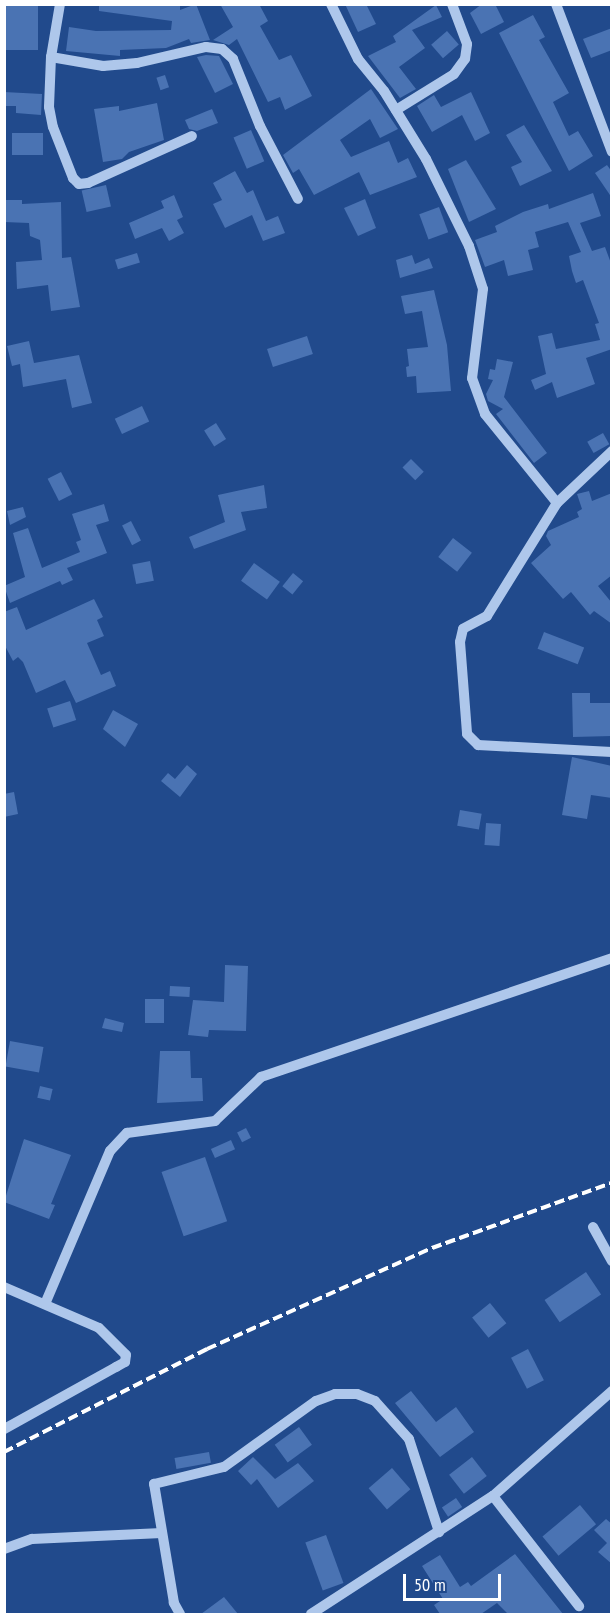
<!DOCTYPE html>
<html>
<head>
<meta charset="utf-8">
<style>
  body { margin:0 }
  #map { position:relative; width:616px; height:1619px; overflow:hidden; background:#214a8c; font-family:"PT Sans Narrow",sans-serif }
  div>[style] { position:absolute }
  .building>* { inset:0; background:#4a73b3; transform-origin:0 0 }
  .minor>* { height:10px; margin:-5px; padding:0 5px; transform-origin:5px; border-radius:5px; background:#aec7eb }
  .rail>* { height:4px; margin-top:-2px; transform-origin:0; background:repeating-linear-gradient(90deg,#fff 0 10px,transparent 0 14.5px) }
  span { translate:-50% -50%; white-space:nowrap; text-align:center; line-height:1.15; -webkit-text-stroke:4.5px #214a8c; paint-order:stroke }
  .frame { position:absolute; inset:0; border:6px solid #fff; pointer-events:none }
  .scale { position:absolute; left:403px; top:1574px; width:98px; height:27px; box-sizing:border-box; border:3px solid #fff; border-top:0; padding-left:8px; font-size:18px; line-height:21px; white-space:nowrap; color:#fff; -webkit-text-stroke:4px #214a8c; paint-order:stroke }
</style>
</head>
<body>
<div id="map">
  <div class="building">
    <div style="left:4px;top:4px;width:34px;height:46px"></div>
    <div style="clip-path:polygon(99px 4px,180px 4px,180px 10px,196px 4px,210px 40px,191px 43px,189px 39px,166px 48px,120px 50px,120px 56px,66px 51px,69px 27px,96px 31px,171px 30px,172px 21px,99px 11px)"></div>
    <div style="clip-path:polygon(220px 4px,259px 4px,268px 21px,260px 26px,279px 60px,291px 55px,312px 96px,285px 110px,280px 97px,268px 102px,237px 39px,229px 45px,213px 40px,233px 27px)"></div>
    <div style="clip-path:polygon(345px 4px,366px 4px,376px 24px,358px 32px)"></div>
    <div style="clip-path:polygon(482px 4px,495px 4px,504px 22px,481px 34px,470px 13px)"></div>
    <div style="clip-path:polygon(436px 5px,442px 17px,412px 30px,425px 48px,399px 67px,416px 89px,400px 98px,368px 56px,396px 42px,393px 36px)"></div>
    <div style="clip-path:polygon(533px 15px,545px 37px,539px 40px,569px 93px,553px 102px,569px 136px,578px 131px,593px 156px,569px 171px,499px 33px)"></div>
    <div style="clip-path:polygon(612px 28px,612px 50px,591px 58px,583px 39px)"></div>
    <div style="left:447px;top:31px;width:18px;height:21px;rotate:49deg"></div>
    <div style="clip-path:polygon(206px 55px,219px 56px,233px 84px,215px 93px,197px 57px)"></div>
    <div style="left:165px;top:75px;width:13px;height:9px;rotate:72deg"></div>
    <div style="clip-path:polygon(371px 89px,398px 129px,380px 138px,370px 119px,340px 140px,351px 157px,389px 141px,398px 163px,408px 158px,417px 177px,370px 195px,359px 172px,314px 195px,299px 169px,293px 173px,283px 155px)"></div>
    <div style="clip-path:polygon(4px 92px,42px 94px,41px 115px,16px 113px,16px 106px,4px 106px)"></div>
    <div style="clip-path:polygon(471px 92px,490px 133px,475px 141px,462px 115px,432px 132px,417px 106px,434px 95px,441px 107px)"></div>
    <div style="clip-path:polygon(157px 103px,164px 140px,129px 152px,122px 159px,103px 162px,94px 109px,119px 106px,119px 111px)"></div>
    <div style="clip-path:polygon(212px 109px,218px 123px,197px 131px,189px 129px,185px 120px)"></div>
    <div style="clip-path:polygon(524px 125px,552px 171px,520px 186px,511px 167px,522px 162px,506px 135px)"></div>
    <div style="left:251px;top:130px;width:34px;height:19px;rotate:67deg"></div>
    <div style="left:12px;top:133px;width:31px;height:22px"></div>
    <div style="clip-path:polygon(466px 160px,496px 209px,469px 222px,448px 169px)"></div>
    <div style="clip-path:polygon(607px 165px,612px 172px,612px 198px,595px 173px)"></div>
    <div style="clip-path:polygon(235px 171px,247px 193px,253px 190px,266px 221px,278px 216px,285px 233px,263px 241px,252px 215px,225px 228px,213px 204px,222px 200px,213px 183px)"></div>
    <div style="left:106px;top:185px;width:22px;height:25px;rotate:77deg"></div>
    <div style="clip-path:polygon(593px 193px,601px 216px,580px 223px,592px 251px,605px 247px,612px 266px,612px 349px,586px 358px,595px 384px,557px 398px,552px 382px,535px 390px,531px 380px,546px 374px,538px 336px,552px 333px,556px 349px,600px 340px,595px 324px,599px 323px,583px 280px,576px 283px,572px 271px,569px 256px,581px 252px,568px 222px,535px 232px,539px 247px,528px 250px,533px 270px,508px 276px,504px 260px,485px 267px,475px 240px,497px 232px,495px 226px,523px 212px,548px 204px,549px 209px)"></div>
    <div style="clip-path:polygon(174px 195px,183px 217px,177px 220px,184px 233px,169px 241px,162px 228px,135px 239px,129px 223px,164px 208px,161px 201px)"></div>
    <div style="clip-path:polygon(365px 199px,376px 228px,358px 236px,344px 208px)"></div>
    <div style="clip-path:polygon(4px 200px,22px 200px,22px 204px,61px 202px,62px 258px,71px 257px,80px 307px,51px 311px,48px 285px,17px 289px,16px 262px,42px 260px,40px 240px,30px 236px,29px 223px,4px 222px)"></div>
    <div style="left:439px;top:207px;width:27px;height:21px;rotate:70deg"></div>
    <div style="left:137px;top:253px;width:10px;height:23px;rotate:73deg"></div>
    <div style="clip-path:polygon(412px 255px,415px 264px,429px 258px,433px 268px,400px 278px,396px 260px)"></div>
    <div style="clip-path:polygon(434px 290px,447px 345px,451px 391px,417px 393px,416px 376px,407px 377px,406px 367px,409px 366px,407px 349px,428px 347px,422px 311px,405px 314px,401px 296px)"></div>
    <div style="left:307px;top:336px;width:19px;height:42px;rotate:72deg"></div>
    <div style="clip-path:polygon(29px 341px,34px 363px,79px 355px,92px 403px,72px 408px,66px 379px,23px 387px,20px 364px,12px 366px,7px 346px)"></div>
    <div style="clip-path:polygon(497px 359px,513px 362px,504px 397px,547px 453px,534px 463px,496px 414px,503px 409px,488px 401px,486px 394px,493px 380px,488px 379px,490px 369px,495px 370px)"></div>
    <div style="left:142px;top:406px;width:17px;height:30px;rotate:65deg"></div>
    <div style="left:216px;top:423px;width:19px;height:14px;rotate:58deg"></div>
    <div style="left:603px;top:433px;width:13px;height:18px;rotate:61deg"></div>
    <div style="left:411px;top:459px;width:18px;height:12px;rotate:45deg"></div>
    <div style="left:61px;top:472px;width:25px;height:15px;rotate:63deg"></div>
    <div style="clip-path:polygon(264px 485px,267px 508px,241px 512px,246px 530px,194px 549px,189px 537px,225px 522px,218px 495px)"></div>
    <div style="clip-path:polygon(589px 491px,592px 501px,612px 493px,612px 575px,598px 586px,612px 603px,612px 624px,594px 611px,590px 615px,571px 592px,563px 599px,531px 563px,551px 545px,546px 536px,548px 531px,579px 517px,577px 512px,582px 509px,577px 494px)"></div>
    <div style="clip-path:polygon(104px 504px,109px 521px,96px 525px,107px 553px,67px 568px,73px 580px,62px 585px,60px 581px,10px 603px,4px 586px,25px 577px,13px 533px,28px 528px,42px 568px,80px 552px,76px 542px,81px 540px,72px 514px)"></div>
    <div style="clip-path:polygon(23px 507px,26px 517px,10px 525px,7px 511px)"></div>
    <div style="left:131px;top:521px;width:22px;height:10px;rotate:63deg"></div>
    <div style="left:453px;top:538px;width:24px;height:24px;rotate:38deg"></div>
    <div style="left:150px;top:561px;width:20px;height:18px;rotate:79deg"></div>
    <div style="left:254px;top:563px;width:32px;height:22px;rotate:36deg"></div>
    <div style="left:293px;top:573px;width:13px;height:17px;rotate:39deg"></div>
    <div style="clip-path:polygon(94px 599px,103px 617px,97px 620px,104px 636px,87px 643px,101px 675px,110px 671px,116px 686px,76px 703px,65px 680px,36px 693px,23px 662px,18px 657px,13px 661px,4px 644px,4px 612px,17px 607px,26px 630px)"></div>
    <div style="left:544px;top:632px;width:43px;height:18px;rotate:21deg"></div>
    <div style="clip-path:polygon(572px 693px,590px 693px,590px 703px,612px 703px,612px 736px,573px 737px)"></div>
    <div style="left:70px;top:701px;width:20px;height:24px;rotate:72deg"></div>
    <div style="clip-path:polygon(113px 710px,138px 724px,125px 747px,103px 729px)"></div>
    <div style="clip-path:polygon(572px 757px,612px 766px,612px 798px,591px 795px,587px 819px,562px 815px)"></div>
    <div style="clip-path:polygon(187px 765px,197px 774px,180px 797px,161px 781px,168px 773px,175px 779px)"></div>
    <div style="clip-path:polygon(14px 792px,18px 814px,4px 817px,4px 794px)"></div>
    <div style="left:460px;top:810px;width:22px;height:16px;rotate:10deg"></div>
    <div style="left:486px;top:823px;width:15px;height:22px;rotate:4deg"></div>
    <div style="clip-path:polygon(225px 965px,248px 966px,246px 1031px,209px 1030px,208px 1037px,188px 1035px,193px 1000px,224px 1002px)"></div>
    <div style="left:170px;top:986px;width:20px;height:10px;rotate:3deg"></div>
    <div style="left:145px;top:999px;width:19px;height:24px"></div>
    <div style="clip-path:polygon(105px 1018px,124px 1023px,122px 1032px,102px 1028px)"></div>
    <div style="left:10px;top:1041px;width:34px;height:26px;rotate:10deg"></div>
    <div style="clip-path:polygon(160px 1051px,190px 1051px,191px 1078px,202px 1078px,203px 1101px,157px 1103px)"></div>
    <div style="left:40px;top:1086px;width:13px;height:12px;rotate:13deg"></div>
    <div style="left:246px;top:1128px;width:11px;height:10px;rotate:63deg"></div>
    <div style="clip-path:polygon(24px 1139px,71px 1155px,51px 1204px,55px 1205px,49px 1219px,4px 1202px)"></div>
    <div style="left:231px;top:1140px;width:10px;height:22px;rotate:66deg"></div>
    <div style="left:205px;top:1157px;width:68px;height:46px;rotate:71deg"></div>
    <div style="left:586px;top:1272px;width:27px;height:50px;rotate:56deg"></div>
    <div style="left:490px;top:1303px;width:26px;height:23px;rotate:51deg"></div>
    <div style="left:528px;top:1349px;width:35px;height:19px;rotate:63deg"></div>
    <div style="clip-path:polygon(411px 1391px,436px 1422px,456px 1407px,474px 1432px,440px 1457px,395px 1403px)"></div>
    <div style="left:299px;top:1427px;width:22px;height:30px;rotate:54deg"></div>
    <div style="left:209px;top:1452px;width:11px;height:35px;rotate:80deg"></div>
    <div style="clip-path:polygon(253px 1457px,275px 1479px,298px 1463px,314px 1481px,278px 1508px,257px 1479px,251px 1485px,238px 1471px)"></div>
    <div style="left:472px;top:1457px;width:24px;height:29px;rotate:52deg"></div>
    <div style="left:392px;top:1468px;width:28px;height:31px;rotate:49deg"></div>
    <div style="left:456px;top:1498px;width:11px;height:17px;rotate:56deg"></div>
    <div style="left:580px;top:1505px;width:25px;height:49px;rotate:50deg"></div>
    <div style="clip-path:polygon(606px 1519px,612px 1524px,612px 1564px,598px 1552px,607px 1543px,594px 1530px)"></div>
    <div style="left:326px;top:1535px;width:51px;height:22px;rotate:70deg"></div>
    <div style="clip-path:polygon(515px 1554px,563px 1614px,508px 1614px,497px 1603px,481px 1614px,440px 1614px,434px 1605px,443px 1599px,422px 1566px,440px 1555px,460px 1587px,468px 1582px,471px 1586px)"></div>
    <div style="clip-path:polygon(224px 1597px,238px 1614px,201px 1614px)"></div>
  </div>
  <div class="minor">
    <div style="left:60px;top:4px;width:54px;rotate:99.6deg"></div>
    <div style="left:51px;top:57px;width:50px;rotate:92.3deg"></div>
    <div style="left:49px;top:107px;width:20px;rotate:79deg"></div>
    <div style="left:53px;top:127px;width:55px;rotate:68.6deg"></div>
    <div style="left:73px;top:178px;width:8px;rotate:45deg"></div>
    <div style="left:79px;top:184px;width:9px;rotate:-6deg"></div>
    <div style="left:88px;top:183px;width:114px;rotate:-24.3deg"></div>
    <div style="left:331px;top:4px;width:61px;rotate:63.9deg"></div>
    <div style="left:358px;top:59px;width:41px;rotate:50.9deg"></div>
    <div style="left:384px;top:91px;width:80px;rotate:58.3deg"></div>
    <div style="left:426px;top:159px;width:97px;rotate:63.7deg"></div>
    <div style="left:469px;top:246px;width:45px;rotate:72deg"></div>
    <div style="left:483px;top:289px;width:90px;rotate:97deg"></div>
    <div style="left:472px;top:378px;width:38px;rotate:70deg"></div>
    <div style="left:485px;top:414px;width:114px;rotate:51deg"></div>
    <div style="left:557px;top:503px;width:76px;rotate:-43.4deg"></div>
    <div style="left:556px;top:4px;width:158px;rotate:69.3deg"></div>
    <div style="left:51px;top:57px;width:53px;rotate:9.8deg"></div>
    <div style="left:103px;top:66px;width:34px;rotate:-5deg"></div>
    <div style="left:137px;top:63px;width:71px;rotate:-13.1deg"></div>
    <div style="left:206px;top:47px;width:16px;rotate:7deg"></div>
    <div style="left:222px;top:49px;width:15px;rotate:42deg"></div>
    <div style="left:233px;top:59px;width:72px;rotate:68.1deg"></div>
    <div style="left:260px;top:126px;width:82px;rotate:62.5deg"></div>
    <div style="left:396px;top:110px;width:68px;rotate:-31.8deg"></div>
    <div style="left:454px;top:74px;width:19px;rotate:-54deg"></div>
    <div style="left:465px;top:59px;width:15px;rotate:-82deg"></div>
    <div style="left:467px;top:44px;width:43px;rotate:-110.6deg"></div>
    <div style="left:557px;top:503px;width:133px;rotate:121.8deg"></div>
    <div style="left:487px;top:616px;width:27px;rotate:152deg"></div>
    <div style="left:463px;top:629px;width:13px;rotate:103deg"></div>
    <div style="left:460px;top:642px;width:92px;rotate:85.6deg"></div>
    <div style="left:467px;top:734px;width:16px;rotate:45deg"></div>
    <div style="left:478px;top:745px;width:134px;rotate:3deg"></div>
    <div style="left:593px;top:1227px;width:39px;rotate:61deg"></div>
    <div style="left:4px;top:1287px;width:103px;rotate:23.3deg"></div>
    <div style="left:99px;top:1328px;width:38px;rotate:45deg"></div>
    <div style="left:126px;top:1355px;width:7px;rotate:98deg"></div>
    <div style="left:125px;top:1362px;width:10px;rotate:151deg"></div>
    <div style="left:116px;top:1367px;width:128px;rotate:151deg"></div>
    <div style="left:45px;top:1304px;width:166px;rotate:-67deg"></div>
    <div style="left:110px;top:1151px;width:25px;rotate:-47deg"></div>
    <div style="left:127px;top:1133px;width:89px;rotate:-7.8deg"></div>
    <div style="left:215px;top:1121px;width:64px;rotate:-43.7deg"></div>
    <div style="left:261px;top:1077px;width:371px;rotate:-18.7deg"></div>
    <div style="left:493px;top:1496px;width:140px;rotate:52deg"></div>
    <div style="left:4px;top:1549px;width:30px;rotate:-20deg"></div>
    <div style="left:32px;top:1539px;width:130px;rotate:-2.6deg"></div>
    <div style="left:180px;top:1614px;width:13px;rotate:-119deg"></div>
    <div style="left:174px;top:1603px;width:121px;rotate:-99.5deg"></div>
    <div style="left:154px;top:1484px;width:72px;rotate:-13.7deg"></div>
    <div style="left:224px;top:1467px;width:113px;rotate:-35.7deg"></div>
    <div style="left:316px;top:1401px;width:20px;rotate:-20deg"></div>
    <div style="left:335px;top:1394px;width:22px"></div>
    <div style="left:357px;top:1394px;width:19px;rotate:21deg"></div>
    <div style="left:375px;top:1401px;width:51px;rotate:48.2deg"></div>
    <div style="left:409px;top:1439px;width:98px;rotate:72.1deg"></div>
    <div style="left:311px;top:1614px;width:217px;rotate:-33deg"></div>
    <div style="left:493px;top:1496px;width:159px;rotate:-41.4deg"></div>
  </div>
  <div class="rail">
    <div style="left:4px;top:1452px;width:228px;rotate:-26.9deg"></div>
    <div style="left:207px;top:1349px;width:247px;rotate:-24.2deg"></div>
    <div style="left:432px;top:1248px;width:191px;rotate:-19.9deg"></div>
  </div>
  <div class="frame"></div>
  <div class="scale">50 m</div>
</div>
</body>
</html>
